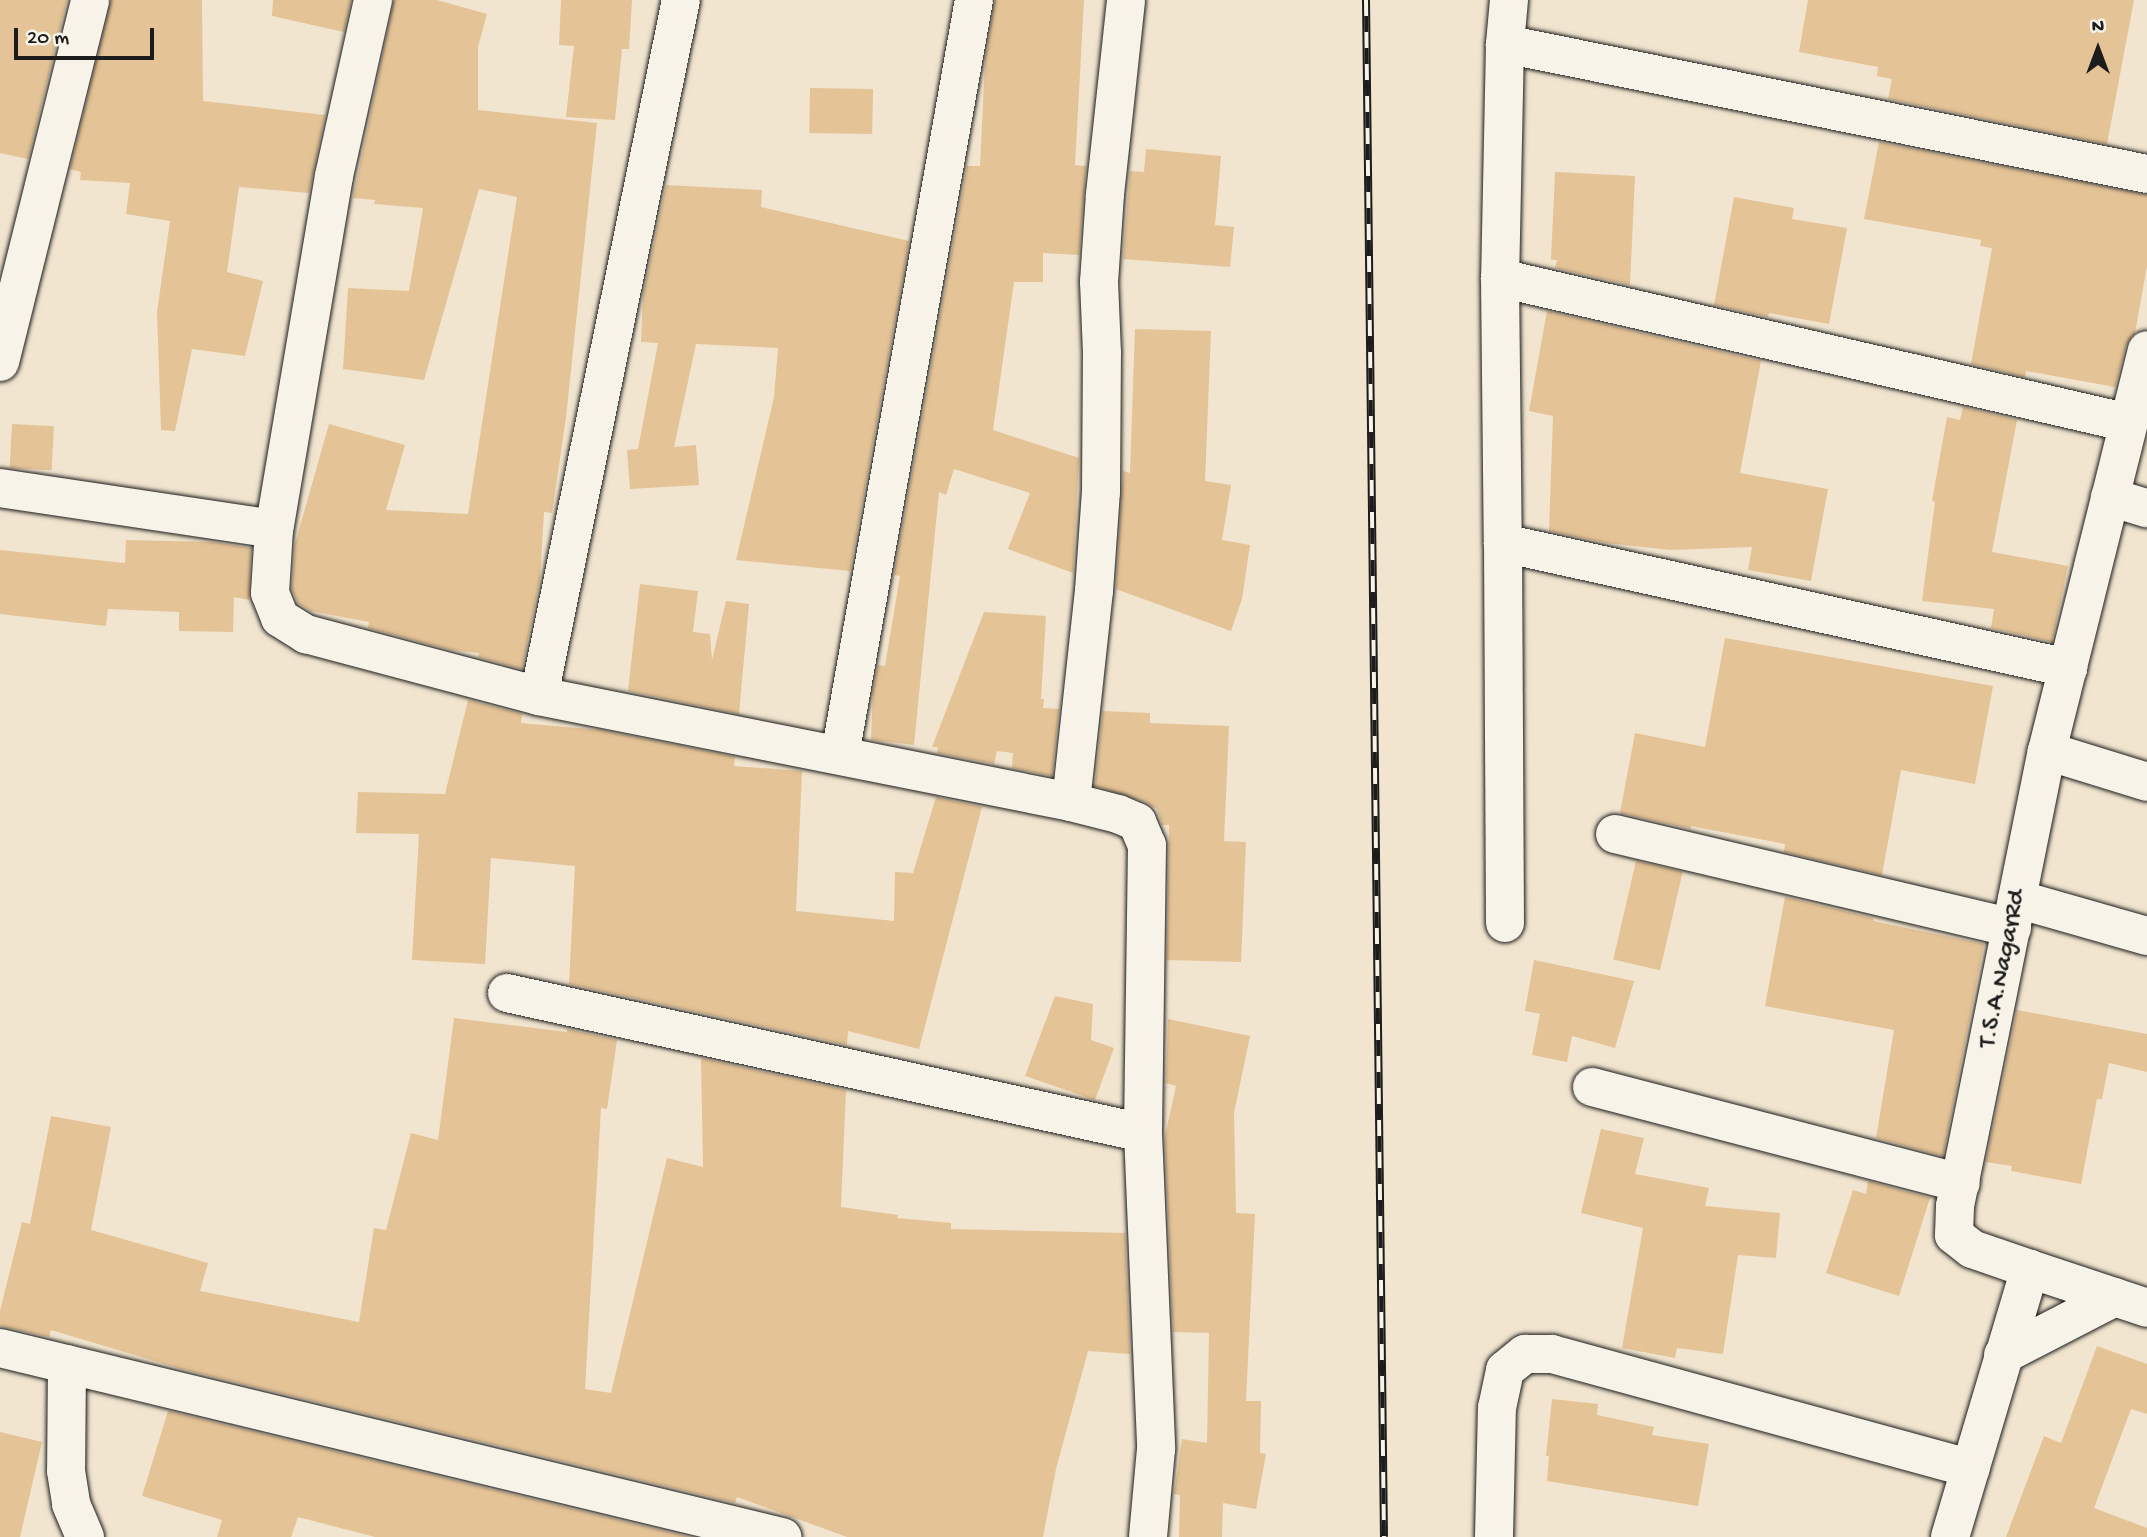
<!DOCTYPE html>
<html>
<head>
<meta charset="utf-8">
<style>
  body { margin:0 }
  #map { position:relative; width:2147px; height:1537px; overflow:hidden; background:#f1e5cf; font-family:"Gochi Hand",sans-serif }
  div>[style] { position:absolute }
  .building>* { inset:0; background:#e4c396; transform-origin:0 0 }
  .roads { filter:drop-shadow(0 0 2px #1c1c1c) drop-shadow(0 0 2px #1c1c1c) }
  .minor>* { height:38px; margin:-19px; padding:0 19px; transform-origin:19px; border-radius:19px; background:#f7f3e8 }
  .rail>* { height:8px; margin-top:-4px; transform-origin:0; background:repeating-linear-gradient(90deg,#f7f3e8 0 16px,#1c1c1c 0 32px); box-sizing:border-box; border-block:2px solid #1c1c1c }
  span { translate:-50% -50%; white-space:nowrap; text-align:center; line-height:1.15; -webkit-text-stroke:5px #f7f3e8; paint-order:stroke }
  .street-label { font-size:26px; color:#1c1c1c }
  .north { position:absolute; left:2063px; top:14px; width:70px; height:70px; -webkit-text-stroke:5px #f7f3e8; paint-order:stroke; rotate:0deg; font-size:19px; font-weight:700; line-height:28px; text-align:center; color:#1c1c1c }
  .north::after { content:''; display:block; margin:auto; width:24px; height:32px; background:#1c1c1c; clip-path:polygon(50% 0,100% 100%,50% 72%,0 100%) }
  .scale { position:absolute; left:14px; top:28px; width:140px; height:32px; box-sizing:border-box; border:4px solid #1c1c1c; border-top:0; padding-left:9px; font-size:21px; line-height:24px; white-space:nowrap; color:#1c1c1c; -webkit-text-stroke:5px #f7f3e8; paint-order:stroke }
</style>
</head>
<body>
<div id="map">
  <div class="building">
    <div style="clip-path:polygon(0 0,67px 0,28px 159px,0 153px)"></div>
    <div style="clip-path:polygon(111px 0,202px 0,203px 101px,325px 115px,309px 193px,239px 187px,227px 272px,263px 281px,245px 356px,192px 349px,175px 431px,161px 430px,157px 312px,170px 221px,126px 214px,130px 183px,80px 180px,81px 172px,70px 169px)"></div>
    <div style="clip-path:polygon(273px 0,351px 0,344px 32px,272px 16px)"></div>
    <div style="clip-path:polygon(394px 0,437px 0,487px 14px,478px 47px,478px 110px,597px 123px,566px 418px,552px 513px,544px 512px,540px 579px,522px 669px,478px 657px,479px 653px,451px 650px,368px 628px,369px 622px,311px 611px,298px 603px,292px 589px,295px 544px,329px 424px,405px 445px,386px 510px,468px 514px,517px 197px,479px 189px,424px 380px,343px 369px,348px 288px,409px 291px,423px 208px,374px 204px,375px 200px,353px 198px)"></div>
    <div style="clip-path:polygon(561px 0,632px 0,629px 49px,622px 49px,615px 120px,566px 117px,574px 46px,559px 45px)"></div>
    <div style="clip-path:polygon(995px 0,1084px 0,1075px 165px,1086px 166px,1079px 255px,1043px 253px,1043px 282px,1014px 282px,993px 430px,1079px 458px,1073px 573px,1008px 549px,1030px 493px,954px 469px,946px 495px,939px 492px,914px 745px,871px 740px,873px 691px,878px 665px,885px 666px,900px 576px,894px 575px,967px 166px,980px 166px,985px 61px)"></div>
    <div style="clip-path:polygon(1808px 0,2134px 0,2107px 144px,1888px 99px,1892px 79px,1877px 76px,1878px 67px,1799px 52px)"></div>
    <div style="left:810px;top:88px;width:63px;height:45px;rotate:1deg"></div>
    <div style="clip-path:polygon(1879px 142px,2147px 195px,2147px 266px,2135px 333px,2126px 345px,2115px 387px,2026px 371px,2025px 377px,1971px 364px,1992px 248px,1980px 246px,1981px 240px,1864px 219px)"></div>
    <div style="clip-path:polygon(1146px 149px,1221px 156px,1215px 225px,1234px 227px,1230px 267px,1123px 259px,1130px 171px,1144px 172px)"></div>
    <div style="clip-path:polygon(1555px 172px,1635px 176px,1630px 285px,1555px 268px,1557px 260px,1551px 260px)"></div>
    <div style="clip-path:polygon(666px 185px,762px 190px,761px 207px,909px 241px,850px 571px,736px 560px,774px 397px,778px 348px,696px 344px,674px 447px,696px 445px,699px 485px,630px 489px,627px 450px,638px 449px,658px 343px,641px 342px,643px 296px)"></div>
    <div style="clip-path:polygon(1734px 197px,1794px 208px,1792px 219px,1847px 228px,1829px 324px,1769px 313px,1768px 317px,1714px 305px)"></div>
    <div style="clip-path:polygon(1547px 311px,1761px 361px,1740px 473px,1828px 489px,1811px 581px,1748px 570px,1752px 547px,1670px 550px,1606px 543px,1549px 531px,1553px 416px,1529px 411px)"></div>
    <div style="clip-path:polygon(1135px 329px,1211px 331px,1205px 481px,1231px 485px,1222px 540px,1250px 545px,1242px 599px,1231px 631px,1116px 589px,1123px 471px,1130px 473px)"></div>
    <div style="clip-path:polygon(1963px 407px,2017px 420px,1992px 552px,2068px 566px,2052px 642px,1991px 628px,1994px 609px,1922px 601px,1935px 502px,1932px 501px,1947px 417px,1960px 420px)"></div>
    <div style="left:12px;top:424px;width:42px;height:44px;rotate:3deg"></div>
    <div style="clip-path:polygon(126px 540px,213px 542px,251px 548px,249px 600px,234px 597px,233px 632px,179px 631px,179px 612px,108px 609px,106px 626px,0 614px,0 550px,125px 563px)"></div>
    <div style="clip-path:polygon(640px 584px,698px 591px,693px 632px,710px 634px,712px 660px,726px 601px,749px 604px,739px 714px,628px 691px)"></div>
    <div style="clip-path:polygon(984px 612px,1046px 616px,1041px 699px,1044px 699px,1043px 708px,1059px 709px,1052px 776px,1012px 768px,1013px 753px,997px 751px,994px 764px,937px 753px,938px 747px,932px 747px)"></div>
    <div style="clip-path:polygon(1725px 638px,1993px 686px,1975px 784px,1901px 770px,1882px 875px,1784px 852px,1785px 844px,1691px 826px,1691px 829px,1620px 813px,1635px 733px,1705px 747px)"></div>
    <div style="clip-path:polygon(468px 700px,522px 714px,521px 723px,600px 730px,735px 757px,734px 766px,802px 771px,796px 911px,894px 921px,895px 872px,913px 873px,936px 797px,982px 807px,919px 1049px,848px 1031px,847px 1045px,569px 984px,575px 866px,491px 858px,485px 964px,412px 960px,419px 834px,356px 833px,358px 792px,445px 794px)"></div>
    <div style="clip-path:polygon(1103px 711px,1150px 713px,1150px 723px,1229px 726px,1224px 841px,1246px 842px,1241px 962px,1167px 960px,1169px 825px,1162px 825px,1157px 809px,1145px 802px,1095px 786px)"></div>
    <div style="left:1636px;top:861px;width:48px;height:101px;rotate:13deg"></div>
    <div style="clip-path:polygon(1785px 897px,1873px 918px,1873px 921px,1984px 944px,1943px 1156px,1876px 1138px,1894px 1030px,1765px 1006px)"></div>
    <div style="clip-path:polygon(1534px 960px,1634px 981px,1615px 1048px,1572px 1036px,1567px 1062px,1532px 1055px,1540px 1014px,1525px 1011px)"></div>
    <div style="clip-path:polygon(1055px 996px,1093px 1004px,1091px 1040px,1114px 1048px,1095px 1100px,1025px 1076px)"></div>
    <div style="clip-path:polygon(2017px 1010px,2147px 1034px,2147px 1072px,2109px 1063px,2102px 1099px,2097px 1099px,2081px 1184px,2011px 1171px,2012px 1166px,1986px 1162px)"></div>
    <div style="clip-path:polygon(454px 1018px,567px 1032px,567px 1029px,617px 1040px,607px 1109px,601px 1108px,585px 1389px,611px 1393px,667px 1158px,703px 1167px,701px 1058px,846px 1090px,841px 1207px,898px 1215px,897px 1218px,951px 1223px,951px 1229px,1125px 1233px,1130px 1354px,1088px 1351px,1056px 1469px,1043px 1537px,847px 1537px,737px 1497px,735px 1503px,181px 1369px,51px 1330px,49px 1337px,0 1326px,0 1311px,22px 1222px,30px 1224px,51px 1116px,111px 1127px,91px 1230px,208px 1263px,200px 1291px,359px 1322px,374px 1228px,386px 1230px,411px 1133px,438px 1140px)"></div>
    <div style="clip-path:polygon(1168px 1019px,1250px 1036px,1234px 1113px,1236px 1213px,1255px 1214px,1246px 1401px,1261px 1401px,1260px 1453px,1266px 1454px,1256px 1509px,1223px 1503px,1222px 1537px,1179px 1537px,1180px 1495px,1174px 1494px,1182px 1439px,1207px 1443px,1209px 1333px,1173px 1332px,1165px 1136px,1176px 1086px,1166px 1083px)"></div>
    <div style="clip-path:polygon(1601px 1129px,1644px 1138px,1635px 1174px,1709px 1188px,1705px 1206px,1780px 1213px,1776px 1258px,1738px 1255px,1723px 1354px,1677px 1348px,1675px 1358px,1622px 1348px,1643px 1228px,1581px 1213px)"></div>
    <div style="clip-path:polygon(1868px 1181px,1930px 1198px,1899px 1296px,1826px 1273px,1853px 1190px,1866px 1194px)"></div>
    <div style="clip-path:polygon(2097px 1346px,2147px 1364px,2147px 1414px,2131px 1409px,2094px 1508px,2147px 1528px,2147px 1537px,2006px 1537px,2044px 1436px,2061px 1443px)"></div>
    <div style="clip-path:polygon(1552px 1399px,1598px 1404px,1597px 1415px,1654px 1427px,1652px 1435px,1709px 1444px,1698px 1506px,1547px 1481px,1549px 1456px,1546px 1456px)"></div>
    <div style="clip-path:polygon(168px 1411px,689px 1537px,375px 1537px,298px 1517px,291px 1537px,217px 1537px,222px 1520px,142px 1496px)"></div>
    <div style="clip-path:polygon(0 1432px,42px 1442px,20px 1537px,0 1537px)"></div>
  </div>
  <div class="roads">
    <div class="minor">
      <div style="left:373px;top:0;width:180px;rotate:102.5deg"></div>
      <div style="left:334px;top:176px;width:358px;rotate:99.6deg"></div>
      <div style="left:274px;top:529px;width:64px;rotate:93.6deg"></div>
      <div style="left:270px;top:593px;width:27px;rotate:68deg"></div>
      <div style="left:280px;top:618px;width:31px;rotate:32deg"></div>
      <div style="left:306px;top:634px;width:241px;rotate:14.9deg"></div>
      <div style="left:539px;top:696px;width:542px;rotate:11.27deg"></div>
      <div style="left:1071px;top:802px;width:49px;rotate:14.3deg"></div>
      <div style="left:1118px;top:814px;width:21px;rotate:23deg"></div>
      <div style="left:1137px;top:822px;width:25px;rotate:67deg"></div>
      <div style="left:1147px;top:845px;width:288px;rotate:90.8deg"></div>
      <div style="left:1143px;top:1133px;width:316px;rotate:87.6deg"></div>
      <div style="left:1156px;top:1449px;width:88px;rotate:95.2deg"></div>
      <div style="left:1509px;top:0;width:44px;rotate:95.2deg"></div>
      <div style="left:1505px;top:44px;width:655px;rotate:11.45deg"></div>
      <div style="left:1505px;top:44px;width:234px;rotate:91.2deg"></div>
      <div style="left:1500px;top:278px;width:645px;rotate:12.98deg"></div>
      <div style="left:1500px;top:278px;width:265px;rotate:89.4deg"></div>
      <div style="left:1503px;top:543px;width:579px;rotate:12.48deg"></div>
      <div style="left:0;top:362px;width:373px;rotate:-76deg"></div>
      <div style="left:0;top:488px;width:277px;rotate:8.5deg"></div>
      <div style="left:2110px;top:497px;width:39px;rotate:17deg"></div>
      <div style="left:1503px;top:543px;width:380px;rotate:89.7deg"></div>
      <div style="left:539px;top:696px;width:710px;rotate:-78.47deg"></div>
      <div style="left:2047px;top:751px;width:105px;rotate:17.2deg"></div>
      <div style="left:840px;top:755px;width:767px;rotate:-79.94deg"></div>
      <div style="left:1071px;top:802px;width:212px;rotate:-83.8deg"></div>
      <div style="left:1094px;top:591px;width:99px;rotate:-86deg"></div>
      <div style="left:1101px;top:492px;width:139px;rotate:-89.6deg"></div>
      <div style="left:1102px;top:353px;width:71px;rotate:-92.4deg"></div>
      <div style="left:1099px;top:282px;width:88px;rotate:-86.1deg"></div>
      <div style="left:1105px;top:194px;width:195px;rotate:-83.8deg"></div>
      <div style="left:1615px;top:834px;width:408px;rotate:13.3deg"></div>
      <div style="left:2017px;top:899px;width:135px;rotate:15.9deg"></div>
      <div style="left:507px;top:993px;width:651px;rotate:12.41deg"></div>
      <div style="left:1592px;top:1087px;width:381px;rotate:14.6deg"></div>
      <div style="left:2030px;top:1269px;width:123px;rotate:18.4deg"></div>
      <div style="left:0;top:1348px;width:805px;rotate:13.59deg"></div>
      <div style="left:2003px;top:1355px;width:126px;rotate:-27.4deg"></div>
      <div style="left:67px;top:1364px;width:107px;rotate:90.5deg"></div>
      <div style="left:66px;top:1471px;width:33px;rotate:81deg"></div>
      <div style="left:71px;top:1504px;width:36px;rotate:67deg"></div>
      <div style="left:1494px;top:1537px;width:129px;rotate:-88.7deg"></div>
      <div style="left:1497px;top:1408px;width:39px;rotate:-78deg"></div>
      <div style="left:1505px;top:1370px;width:26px;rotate:-39deg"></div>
      <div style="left:1525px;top:1354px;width:27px"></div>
      <div style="left:1552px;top:1354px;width:434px;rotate:15.3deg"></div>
      <div style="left:1950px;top:1537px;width:280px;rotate:-73.4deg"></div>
      <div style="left:2030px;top:1269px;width:61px;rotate:-161deg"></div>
      <div style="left:1972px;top:1249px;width:23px;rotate:-142deg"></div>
      <div style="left:1954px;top:1235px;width:29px;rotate:-88deg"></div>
      <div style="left:1955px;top:1206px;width:464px;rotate:-78.6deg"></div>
      <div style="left:2047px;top:751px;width:413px;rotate:-76deg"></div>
    </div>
  </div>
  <div class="rail">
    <div style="left:1366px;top:0;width:1537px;rotate:89.33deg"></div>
  </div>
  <div class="street-label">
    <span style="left:2004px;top:969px;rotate:-79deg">T.S.A.NagarRd</span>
  </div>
  <div class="north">N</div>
  <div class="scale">20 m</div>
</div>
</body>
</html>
